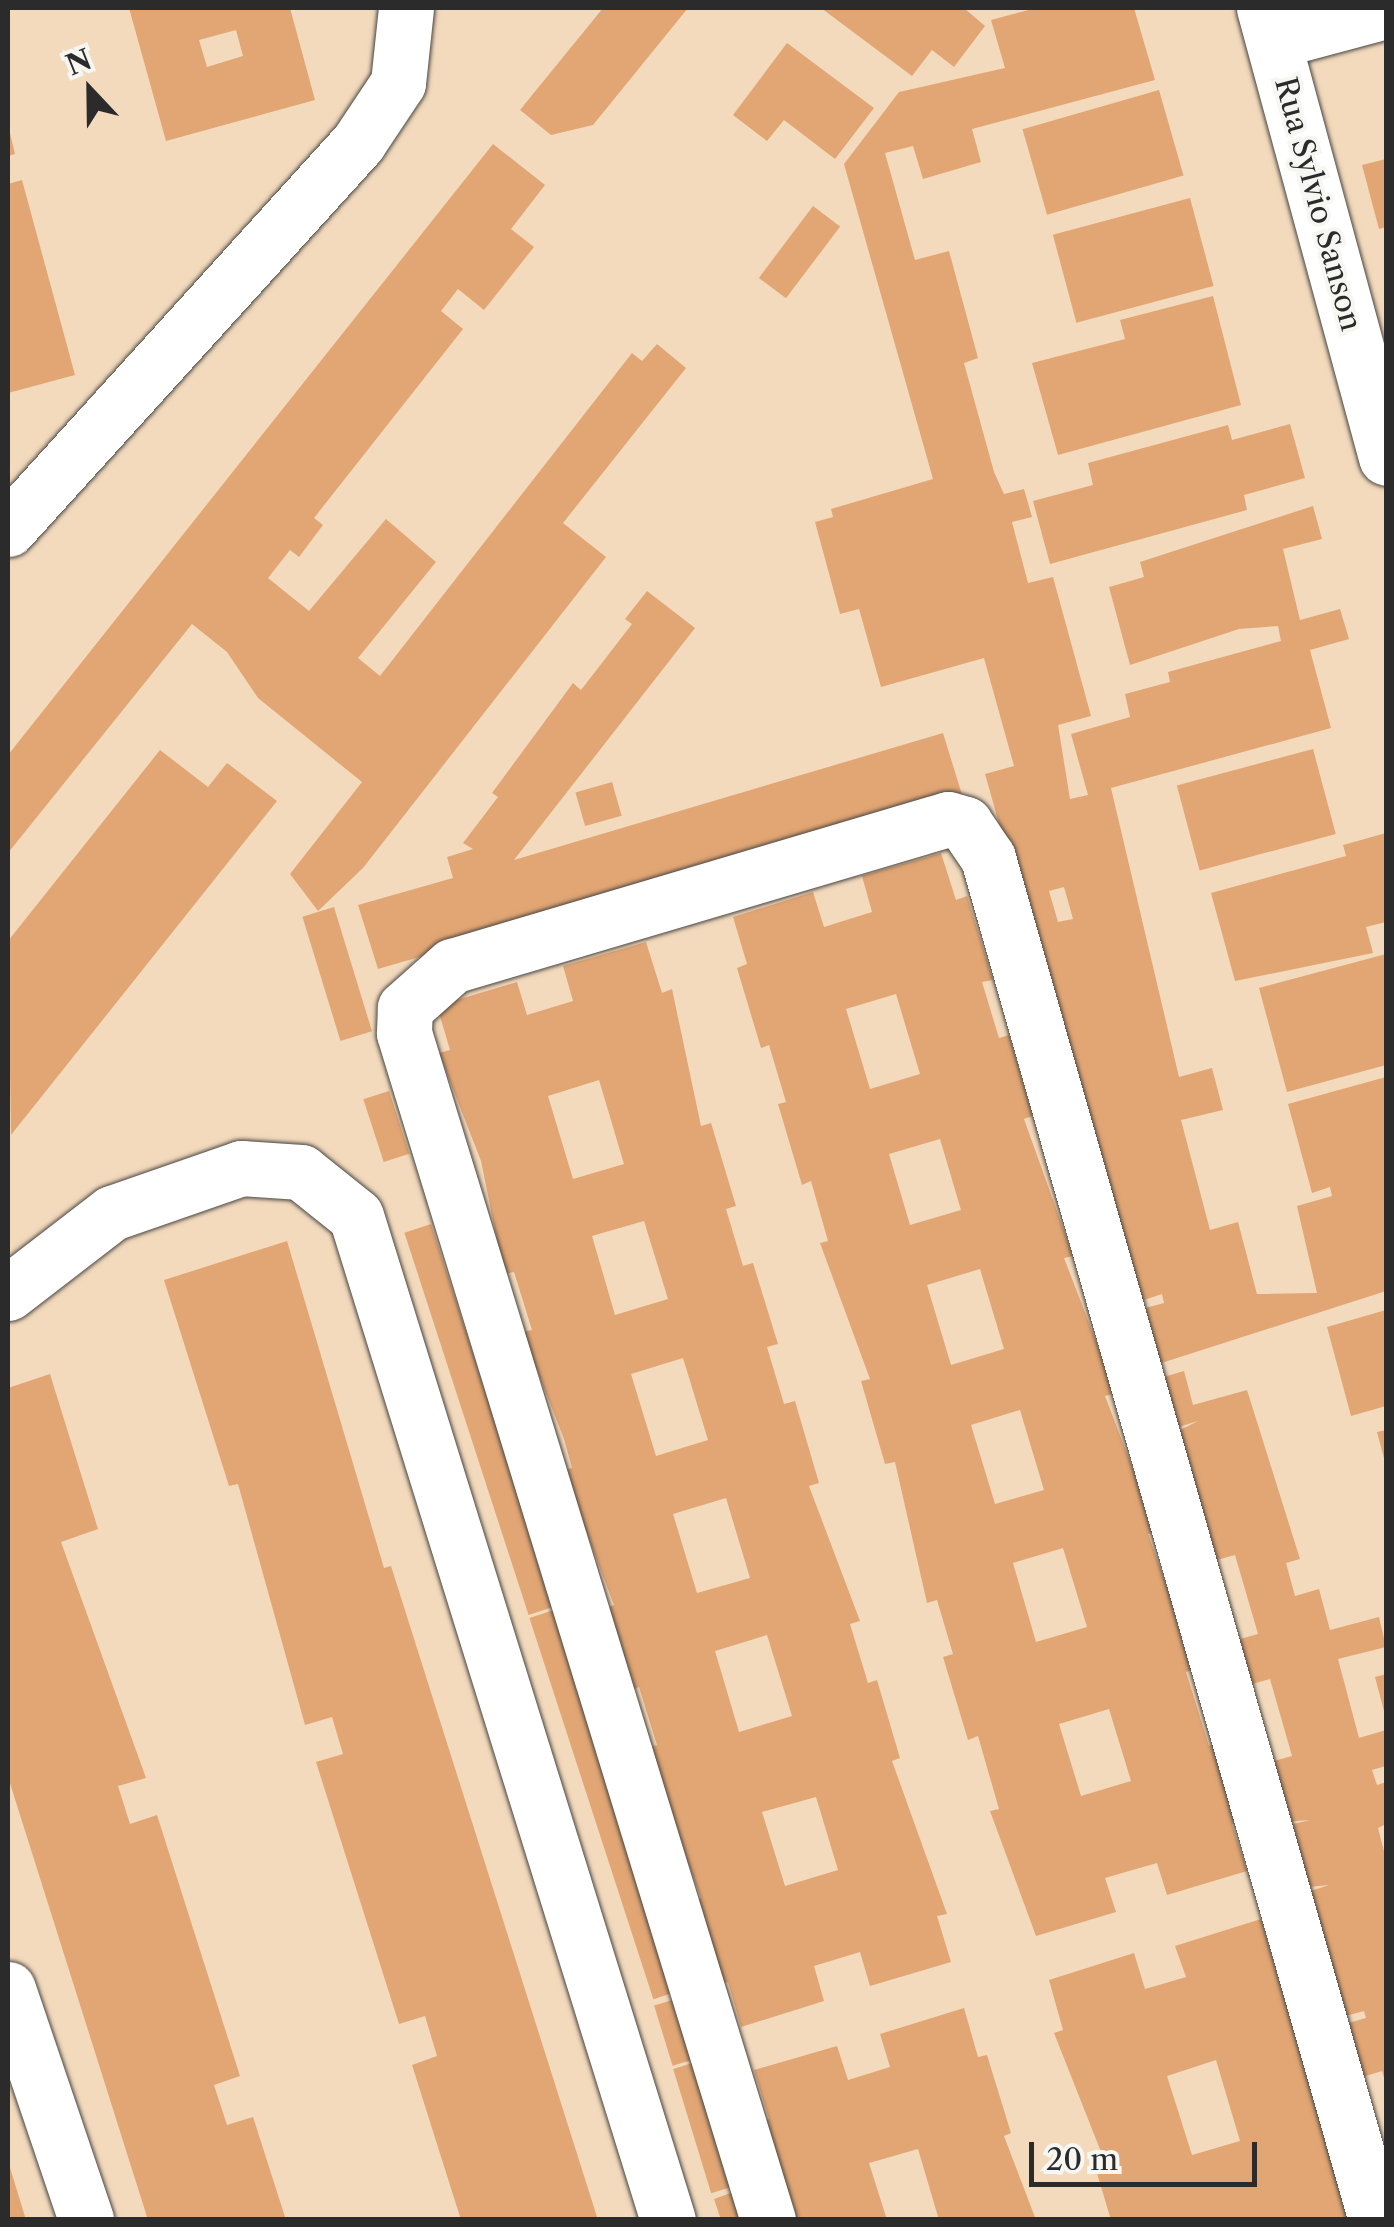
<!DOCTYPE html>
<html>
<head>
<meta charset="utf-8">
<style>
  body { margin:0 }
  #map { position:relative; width:1394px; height:2227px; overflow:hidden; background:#f3dabd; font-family:"Libre Caslon Text",serif }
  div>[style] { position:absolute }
  .building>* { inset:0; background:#e2a674; transform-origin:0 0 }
  .roads { filter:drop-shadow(0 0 2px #494541) drop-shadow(0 0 2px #494541) }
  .minor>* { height:55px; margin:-27.5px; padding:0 27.5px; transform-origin:27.5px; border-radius:27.5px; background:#fff }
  span { translate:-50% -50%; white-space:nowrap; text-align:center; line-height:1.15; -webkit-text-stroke:8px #f6f6f2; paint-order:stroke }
  .street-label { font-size:30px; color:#2b2b2b }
  .frame { position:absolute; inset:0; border:10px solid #2b2b2b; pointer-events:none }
  .north { position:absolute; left:40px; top:40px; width:100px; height:100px; -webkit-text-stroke:8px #f6f6f2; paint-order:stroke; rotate:338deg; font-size:28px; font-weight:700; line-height:40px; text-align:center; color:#2b2b2b }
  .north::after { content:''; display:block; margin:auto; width:35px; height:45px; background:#2b2b2b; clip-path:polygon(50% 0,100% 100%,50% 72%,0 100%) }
  .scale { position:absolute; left:1029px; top:2142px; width:228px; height:45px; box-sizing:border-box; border:5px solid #2b2b2b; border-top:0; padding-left:12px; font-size:30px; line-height:35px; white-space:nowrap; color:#2b2b2b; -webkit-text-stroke:8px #f6f6f2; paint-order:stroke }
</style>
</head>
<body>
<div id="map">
  <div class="building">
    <div style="clip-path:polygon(evenodd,129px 8px,290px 8px,315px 100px,166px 141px,129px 8px,236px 30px,243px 56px,207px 67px,199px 40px,236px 30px)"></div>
    <div style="clip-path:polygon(603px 8px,688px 8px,593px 125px,551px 135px,520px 110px)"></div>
    <div style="clip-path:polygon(821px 8px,964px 8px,985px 26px,954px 67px,932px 50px,912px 76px)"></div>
    <div style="clip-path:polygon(evenodd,1036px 8px,1134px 8px,1155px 80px,972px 129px,981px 162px,923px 179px,913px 146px,885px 153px,915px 260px,949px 251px,978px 358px,964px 363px,994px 472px,1004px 494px,1024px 489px,1032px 517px,1012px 522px,1028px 583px,1053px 577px,1091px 716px,1058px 725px,1070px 799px,1088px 795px,1071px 734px,1130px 717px,1125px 694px,1170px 682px,1168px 672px,1281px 641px,1278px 626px,1239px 629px,1130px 665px,1109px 587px,1144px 577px,1140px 562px,1313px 506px,1322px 539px,1283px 549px,1300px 620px,1340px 609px,1349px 639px,1310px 650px,1331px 728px,1111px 788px,1179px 1077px,1212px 1068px,1223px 1110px,1181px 1120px,1210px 1230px,1238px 1222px,1257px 1294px,1317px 1293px,1297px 1206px,1332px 1196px,1330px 1187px,1312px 1193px,1288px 1104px,1386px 1077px,1386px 1291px,1149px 1367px,1134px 1311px,1164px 1303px,1162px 1294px,1135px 1303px,985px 774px,1014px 766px,984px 658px,881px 687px,859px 609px,840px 614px,815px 522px,833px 517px,831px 509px,933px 479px,844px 164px,899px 92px,1005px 68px,991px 20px,1036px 8px,1064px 887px,1073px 919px,1058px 922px,1049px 891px,1064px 887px)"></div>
    <div style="clip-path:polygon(787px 43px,874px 108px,835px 159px,784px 120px,767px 141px,733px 115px)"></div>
    <div style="left:1159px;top:90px;width:89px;height:142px;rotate:74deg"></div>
    <div style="clip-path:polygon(9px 129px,15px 154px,8px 156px,8px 130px)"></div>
    <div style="clip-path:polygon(493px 144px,545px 185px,511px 229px,534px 247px,484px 310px,458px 289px,441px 311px,463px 329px,314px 518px,323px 525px,299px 557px,290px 550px,268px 578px,309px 611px,386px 519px,436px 562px,358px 658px,380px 676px,632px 353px,642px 361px,657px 344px,686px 368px,563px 523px,606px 557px,363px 868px,318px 911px,290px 874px,362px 782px,258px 698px,227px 652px,192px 624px,8px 853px,8px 755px)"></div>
    <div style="clip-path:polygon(1386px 159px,1386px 227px,1379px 229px,1362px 165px)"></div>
    <div style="clip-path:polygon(22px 180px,75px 375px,8px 393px,8px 184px)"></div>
    <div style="left:1190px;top:198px;width:91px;height:142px;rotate:75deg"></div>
    <div style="left:813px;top:206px;width:34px;height:90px;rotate:37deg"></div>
    <div style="clip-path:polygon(1213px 296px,1241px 405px,1058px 455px,1032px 363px,1125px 339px,1120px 320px)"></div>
    <div style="clip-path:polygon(1290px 424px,1305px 478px,1244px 495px,1247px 510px,1050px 564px,1033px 501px,1093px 485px,1088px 463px,1228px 425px,1232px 440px)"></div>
    <div style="clip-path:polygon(647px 591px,695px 628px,514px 860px,943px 733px,963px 798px,378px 969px,358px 905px,453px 878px,447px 857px,473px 849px,463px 843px,498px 797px,492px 793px,573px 683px,581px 690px,632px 624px,625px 619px)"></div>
    <div style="left:1313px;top:749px;width:88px;height:141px;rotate:75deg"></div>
    <div style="clip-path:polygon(160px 750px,208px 787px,227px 763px,277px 801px,11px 1135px,8px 941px)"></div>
    <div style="left:612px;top:782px;width:35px;height:38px;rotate:74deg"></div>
    <div style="clip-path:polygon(1386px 833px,1386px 922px,1366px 927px,1373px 953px,1235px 981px,1211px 893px,1346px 856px,1343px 845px)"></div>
    <div style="clip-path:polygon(evenodd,941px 853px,956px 900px,967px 896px,993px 980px,982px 982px,999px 1038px,1009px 1035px,1033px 1116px,1024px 1119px,1073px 1256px,1064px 1258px,1116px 1393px,1105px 1396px,1157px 1532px,1148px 1534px,1197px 1669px,1186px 1672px,1209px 1746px,1218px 1742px,1242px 1822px,1232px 1824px,1247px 1871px,1167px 1895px,1157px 1863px,1105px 1878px,1116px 1912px,1036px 1936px,990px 1811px,999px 1809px,978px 1736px,968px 1740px,943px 1657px,953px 1654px,937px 1600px,927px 1603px,895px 1462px,885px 1464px,861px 1381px,870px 1379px,820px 1243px,828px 1241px,811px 1181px,802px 1185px,778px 1104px,786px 1102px,769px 1045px,761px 1048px,737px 968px,747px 964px,733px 917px,813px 892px,824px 927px,872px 912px,862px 876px,941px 853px,896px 994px,920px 1074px,870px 1089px,846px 1009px,896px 994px,941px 853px,940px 1139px,961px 1210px,910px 1225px,889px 1154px,940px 1139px,941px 853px,980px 1269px,1004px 1349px,951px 1365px,927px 1285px,980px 1269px,941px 853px,1020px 1410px,1044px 1490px,995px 1504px,971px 1425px,1020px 1410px,941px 853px,1063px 1548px,1087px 1627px,1036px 1642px,1013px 1563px,1063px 1548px,941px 853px,1109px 1709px,1131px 1781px,1081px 1796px,1059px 1724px,1109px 1709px)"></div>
    <div style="left:334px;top:907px;width:130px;height:33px;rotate:73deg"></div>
    <div style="clip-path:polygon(evenodd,646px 942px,662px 993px,672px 989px,701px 1126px,711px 1123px,736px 1206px,726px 1209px,743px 1266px,753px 1263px,778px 1344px,767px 1347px,784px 1404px,795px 1401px,819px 1483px,809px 1486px,860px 1621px,850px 1624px,868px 1683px,877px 1680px,900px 1758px,892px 1761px,947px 1914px,937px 1916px,951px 1962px,870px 1986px,860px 1952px,814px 1966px,824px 2001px,741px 2027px,728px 1982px,717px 1985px,691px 1900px,701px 1898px,646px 1748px,657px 1745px,639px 1687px,629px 1691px,604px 1609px,614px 1605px,563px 1470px,572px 1468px,564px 1439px,522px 1332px,532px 1330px,514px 1272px,504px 1274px,481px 1161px,439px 1053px,450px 1050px,437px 1006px,517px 982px,527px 1015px,573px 1001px,563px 966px,646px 942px,599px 1080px,624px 1164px,573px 1179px,548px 1096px,599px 1080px,646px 942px,644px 1221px,668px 1299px,615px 1315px,592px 1236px,644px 1221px,646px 942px,683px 1358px,708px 1440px,656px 1456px,631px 1374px,683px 1358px,646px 942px,726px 1498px,750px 1578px,697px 1593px,673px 1514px,726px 1498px,646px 942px,767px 1635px,792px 1716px,739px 1732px,715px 1651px,767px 1635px,646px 942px,816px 1797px,838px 1870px,785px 1886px,762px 1812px,816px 1797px)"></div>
    <div style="clip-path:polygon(1386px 954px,1386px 1065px,1287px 1092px,1259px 988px)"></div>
    <div style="left:389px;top:1091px;width:66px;height:27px;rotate:72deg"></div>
    <div style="left:431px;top:1224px;width:402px;height:28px;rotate:72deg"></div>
    <div style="clip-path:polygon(287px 1241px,384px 1568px,391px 1566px,598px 2220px,461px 2220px,412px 2065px,437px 2056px,425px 2016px,399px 2024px,316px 1762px,343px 1754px,332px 1717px,305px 1725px,238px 1484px,229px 1486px,164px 1280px)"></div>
    <div style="clip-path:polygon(1386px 1310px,1386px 1406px,1351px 1416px,1327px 1327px)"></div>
    <div style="clip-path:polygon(1184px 1371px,1193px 1405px,1247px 1390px,1300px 1559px,1286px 1563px,1295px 1596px,1319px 1589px,1330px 1630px,1379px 1617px,1386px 1647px,1338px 1659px,1359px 1738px,1386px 1730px,1386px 1766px,1372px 1770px,1377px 1785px,1386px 1782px,1386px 1824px,1378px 1828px,1386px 1859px,1386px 2084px,1382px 2071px,1356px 2079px,1341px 2025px,1366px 2018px,1364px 2011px,1338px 2018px,1302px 1894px,1329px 1885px,1298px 1888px,1281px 1827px,1310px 1820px,1282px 1822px,1266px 1763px,1292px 1756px,1270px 1679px,1245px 1686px,1233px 1641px,1258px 1634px,1235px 1555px,1210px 1562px,1174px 1433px,1198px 1421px,1172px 1429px,1157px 1379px)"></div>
    <div style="clip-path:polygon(50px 1374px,98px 1529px,61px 1542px,146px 1778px,118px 1786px,130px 1824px,157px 1815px,240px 2076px,214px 2085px,227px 2125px,253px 2117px,286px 2220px,148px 2220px,8px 1777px,8px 1388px)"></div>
    <div style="clip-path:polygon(1386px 1430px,1386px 1462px,1385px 1462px,1377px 1432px)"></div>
    <div style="left:557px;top:1609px;width:401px;height:29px;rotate:72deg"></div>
    <div style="clip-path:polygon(1386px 1674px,1386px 1714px,1385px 1715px,1375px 1677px)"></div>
    <div style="clip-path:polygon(evenodd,1261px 1919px,1351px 2220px,1111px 2220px,1096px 2170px,1107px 2167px,1054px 2033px,1063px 2030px,1049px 1980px,1134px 1953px,1145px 1989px,1186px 1977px,1175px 1946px,1261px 1919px,1216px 2060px,1240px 2141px,1192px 2155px,1167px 2076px,1216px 2060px)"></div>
    <div style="left:679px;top:1998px;width:63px;height:26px;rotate:73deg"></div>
    <div style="clip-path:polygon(964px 2008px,978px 2057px,987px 2055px,1011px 2133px,1004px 2136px,1036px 2220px,939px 2220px,918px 2149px,869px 2163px,887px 2220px,797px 2220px,792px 2201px,784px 2204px,760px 2122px,769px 2119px,754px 2070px,837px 2046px,848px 2080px,890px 2067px,880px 2034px)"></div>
    <div style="left:699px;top:2061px;width:130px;height:27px;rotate:73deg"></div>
    <div style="clip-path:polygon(8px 2161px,26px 2220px,8px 2220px)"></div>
    <div style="clip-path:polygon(742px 2189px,752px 2220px,721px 2220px,714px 2199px)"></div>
  </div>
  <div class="roads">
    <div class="minor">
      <div style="left:1264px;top:8px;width:466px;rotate:74.8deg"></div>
      <div style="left:1274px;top:41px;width:116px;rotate:-15deg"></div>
      <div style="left:8px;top:529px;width:521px;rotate:-47.8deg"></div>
      <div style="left:358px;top:143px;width:72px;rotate:-56.3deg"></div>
      <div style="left:398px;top:83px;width:75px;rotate:-83.9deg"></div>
      <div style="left:8px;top:1293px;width:131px;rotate:-37.6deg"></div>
      <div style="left:112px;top:1213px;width:137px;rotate:-19.2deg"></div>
      <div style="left:241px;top:1168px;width:60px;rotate:3.8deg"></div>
      <div style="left:301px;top:1172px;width:70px;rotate:38.7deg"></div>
      <div style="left:356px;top:1216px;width:1051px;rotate:72.74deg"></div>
      <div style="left:8px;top:1989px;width:244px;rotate:71.3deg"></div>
      <div style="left:768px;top:2220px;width:1242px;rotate:-107.05deg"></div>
      <div style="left:404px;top:1033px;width:25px;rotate:-88deg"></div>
      <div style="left:405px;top:1008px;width:63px;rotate:-41.8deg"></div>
      <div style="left:452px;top:966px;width:517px;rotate:-16.51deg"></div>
      <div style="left:948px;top:819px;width:18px;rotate:16deg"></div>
      <div style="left:965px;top:824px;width:41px;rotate:55.9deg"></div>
      <div style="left:988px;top:858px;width:1416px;rotate:74.1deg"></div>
    </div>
  </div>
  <div class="street-label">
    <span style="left:1318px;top:204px;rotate:75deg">Rua Sylvio Sanson</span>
  </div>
  <div class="frame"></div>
  <div class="north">N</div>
  <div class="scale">20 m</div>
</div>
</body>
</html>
